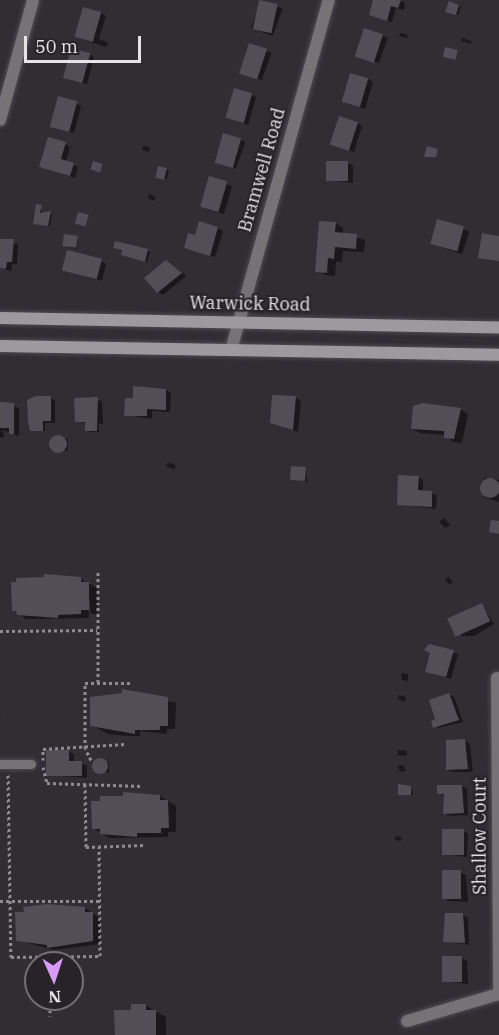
<!DOCTYPE html>
<html>
<head>
<meta charset="utf-8">
<style>
  body { margin:0 }
  #map { position:relative; width:499px; height:1035px; overflow:hidden; background:#312d33; font-family:"IBM Plex Serif",serif }
  div>[style] { position:absolute }
  .shadow>* { inset:0; background:#0007; transform-origin:0 0 }
  .building>* { inset:0; background:#534e55; transform-origin:0 0 }
  .round { border-radius:50% }
  .path>* { height:3px; margin-top:-1.5px; transform-origin:0; background:repeating-linear-gradient(90deg,#8f8b90 0 3px,transparent 0 6px) }
  .roads { filter:drop-shadow(0 0 2px #4e4a50) drop-shadow(0 0 2px #4e4a50) }
  .service>* { height:9px; margin:-4.5px; padding:0 4.5px; transform-origin:4.5px; border-radius:4.5px; background:#757376 }
  .minor>* { height:12px; margin:-6px; padding:0 6px; transform-origin:6px; border-radius:6px; background:#757376 }
  .secondary>* { height:12px; margin:-6px; padding:0 6px; transform-origin:6px; border-radius:6px; background:#9d9a9f }
  span { translate:-50% -50%; white-space:nowrap; text-align:center; line-height:1.15; -webkit-text-stroke:4.5px #272329; paint-order:stroke }
  .street-label { font-size:18px; color:#e7e4e8 }
  .north { position:absolute; left:24px; top:951px; width:60px; height:60px; box-sizing:border-box; background:#272329; border:2px solid #747075; border-radius:50%; rotate:177deg; font-size:16px; font-weight:700; line-height:24px; text-align:center; color:#e7e4e8 }
  .north::after { content:''; display:block; margin:auto; width:21px; height:27px; background:#d99af7; clip-path:polygon(50% 0,100% 100%,50% 72%,0 100%) }
  .scale { position:absolute; left:24px; top:36px; width:117px; height:27px; box-sizing:border-box; border:3px solid #e7e4e8; border-top:0; padding-left:8px; font-size:18px; line-height:21px; white-space:nowrap; color:#e7e4e8; -webkit-text-stroke:4px #272329; paint-order:stroke }
</style>
</head>
<body>
<div id="map">
  <div class="shadow">
    <div style="clip-path:polygon(375px 0,400px 0,405px 3px,404px 10px,396px 8px,392px 22px,370px 15px)"></div>
    <div style="left:261px;top:1px;width:23px;height:29px;rotate:20deg"></div>
    <div style="clip-path:polygon(450px 3px,461px 7px,458px 15px,449px 12px)"></div>
    <div style="clip-path:polygon(101px 13px,106px 16px,99px 39px,108px 43px,106px 47px,81px 39px)"></div>
    <div style="left:365px;top:30px;width:24px;height:27px;rotate:19deg"></div>
    <div style="left:400px;top:33px;width:8px;height:3px;rotate:14deg"></div>
    <div style="left:462px;top:38px;width:10px;height:3px;rotate:17deg"></div>
    <div style="left:250px;top:45px;width:23px;height:29px;rotate:20deg"></div>
    <div style="clip-path:polygon(89px 54px,94px 57px,87px 84px,70px 80px)"></div>
    <div style="clip-path:polygon(368px 79px,373px 82px,365px 109px,343px 101px)"></div>
    <div style="clip-path:polygon(251px 94px,256px 97px,248px 125px,227px 117px)"></div>
    <div style="clip-path:polygon(76px 103px,81px 106px,74px 133px,57px 129px)"></div>
    <div style="clip-path:polygon(357px 123px,362px 126px,354px 152px,332px 144px)"></div>
    <div style="left:224px;top:134px;width:23px;height:29px;rotate:20deg"></div>
    <div style="clip-path:polygon(65px 144px,70px 147px,66px 162px,78px 167px,75px 178px,41px 167px)"></div>
    <div style="clip-path:polygon(143px 146px,150px 147px,149px 152px,142px 150px)"></div>
    <div style="clip-path:polygon(348px 163px,353px 166px,353px 183px,327px 180px)"></div>
    <div style="clip-path:polygon(159px 168px,169px 171px,167px 179px,160px 178px)"></div>
    <div style="clip-path:polygon(210px 178px,232px 186px,224px 214px,207px 209px)"></div>
    <div style="clip-path:polygon(149px 194px,155px 197px,154px 201px,148px 198px)"></div>
    <div style="clip-path:polygon(41px 207px,42px 214px,52px 214px,50px 226px,36px 224px)"></div>
    <div style="left:438px;top:221px;width:33px;height:24px;rotate:18deg"></div>
    <div style="clip-path:polygon(336px 223px,343px 228px,343px 234px,365px 240px,364px 252px,343px 251px,342px 262px,336px 262px,335px 276px,325px 275px,317px 271px)"></div>
    <div style="clip-path:polygon(218px 228px,223px 231px,215px 257px,186px 248px,196px 237px)"></div>
    <div style="clip-path:polygon(78px 238px,77px 249px,65px 246px)"></div>
    <div style="clip-path:polygon(0 240px,18px 244px,17px 264px,12px 264px,11px 271px,0 268px)"></div>
    <div style="clip-path:polygon(116px 243px,150px 252px,147px 262px,125px 256px)"></div>
    <div style="clip-path:polygon(101px 261px,106px 264px,102px 281px,63px 269px)"></div>
    <div style="clip-path:polygon(167px 261px,186px 276px,163px 295px,158px 292px)"></div>
    <div style="clip-path:polygon(166px 390px,171px 393px,170px 412px,152px 411px,152px 419px,126px 415px,135px 400px)"></div>
    <div style="clip-path:polygon(50px 398px,55px 400px,55px 423px,45px 423px,45px 431px,33px 431px)"></div>
    <div style="clip-path:polygon(296px 398px,301px 401px,298px 432px,272px 422px)"></div>
    <div style="clip-path:polygon(97px 399px,102px 402px,103px 424px,99px 424px,99px 432px,89px 432px,87px 424px,76px 421px)"></div>
    <div style="clip-path:polygon(0 403px,19px 408px,19px 436px,3px 430px,4px 437px,0 438px)"></div>
    <div style="clip-path:polygon(460px 409px,468px 414px,462px 443px,453px 442px,446px 435px,420px 433px,412px 429px)"></div>
    <div style="left:51px;top:438px;width:17px;height:12px;rotate:3deg"></div>
    <div style="clip-path:polygon(167px 463px,175px 464px,175px 469px,167px 467px)"></div>
    <div style="clip-path:polygon(306px 469px,307px 482px,291px 479px)"></div>
    <div style="clip-path:polygon(418px 477px,423px 480px,423px 492px,437px 495px,436px 509px,398px 504px)"></div>
    <div style="clip-path:polygon(484px 478px,499px 480px,499px 502px,484px 497px)"></div>
    <div style="clip-path:polygon(444px 518px,450px 525px,445px 528px,439px 522px)"></div>
    <div style="clip-path:polygon(449px 577px,453px 583px,449px 584px,445px 579px)"></div>
    <div style="clip-path:polygon(81px 579px,97px 588px,97px 614px,91px 614px,88px 585px,89px 618px,26px 619px,13px 610px)"></div>
    <div style="clip-path:polygon(482px 605px,494px 624px,474px 636px,461px 636px)"></div>
    <div style="clip-path:polygon(426px 647px,458px 654px,451px 679px,427px 671px,432px 652px)"></div>
    <div style="clip-path:polygon(401px 673px,408px 674px,408px 681px,402px 680px)"></div>
    <div style="left:0;top:678px;width:1px;height:34px;rotate:45deg"></div>
    <div style="clip-path:polygon(124px 691px,176px 703px,175px 729px,167px 729px,167px 734px,140px 731px,140px 736px,129px 736px,108px 734px,92px 725px)"></div>
    <div style="clip-path:polygon(448px 694px,454px 697px,463px 722px,437px 728px,435px 720px)"></div>
    <div style="clip-path:polygon(399px 695px,406px 697px,405px 702px,398px 699px)"></div>
    <div style="left:0;top:715px;width:1px;height:22px;rotate:45deg"></div>
    <div style="clip-path:polygon(465px 741px,470px 744px,473px 772px,452px 772px,447px 770px)"></div>
    <div style="left:398px;top:750px;width:9px;height:5px;rotate:6deg"></div>
    <div style="clip-path:polygon(68px 751px,74px 754px,74px 762px,87px 765px,87px 778px,47px 775px)"></div>
    <div style="clip-path:polygon(109px 762px,109px 773px,94px 769px,92px 763px)"></div>
    <div style="clip-path:polygon(398px 766px,403px 765px,406px 771px,400px 772px)"></div>
    <div style="clip-path:polygon(462px 786px,467px 789px,468px 815px,449px 816px,444px 813px,445px 796px,438px 793px)"></div>
    <div style="clip-path:polygon(411px 787px,413px 795px,400px 794px)"></div>
    <div style="clip-path:polygon(160px 796px,176px 806px,176px 832px,168px 832px,168px 837px,109px 838px,93px 828px)"></div>
    <div style="clip-path:polygon(463px 831px,468px 834px,467px 857px,444px 854px)"></div>
    <div style="clip-path:polygon(395px 836px,401px 837px,401px 841px,395px 840px)"></div>
    <div style="clip-path:polygon(460px 872px,466px 875px,468px 902px,449px 901px,443px 898px)"></div>
    <div style="clip-path:polygon(85px 908px,100px 918px,100px 944px,54px 950px,17px 940px,25px 913px)"></div>
    <div style="clip-path:polygon(463px 915px,468px 918px,469px 945px,444px 941px)"></div>
    <div style="clip-path:polygon(462px 958px,467px 961px,468px 984px,443px 981px)"></div>
    <div style="clip-path:polygon(145px 1005px,166px 1017px,166px 1035px,116px 1035px,133px 1012px)"></div>
  </div>
  <div class="building">
    <div style="left:259px;top:0;width:19px;height:30px;rotate:12deg"></div>
    <div style="clip-path:polygon(373px 0,401px 0,398px 8px,391px 6px,387px 21px,369px 15px)"></div>
    <div style="clip-path:polygon(449px 1px,459px 5px,456px 15px,445px 12px)"></div>
    <div style="left:83px;top:7px;width:19px;height:31px;rotate:16deg"></div>
    <div style="left:364px;top:28px;width:20px;height:30px;rotate:18deg"></div>
    <div style="left:249px;top:43px;width:19px;height:32px;rotate:18deg"></div>
    <div style="left:445px;top:47px;width:13px;height:10px;rotate:13deg"></div>
    <div style="left:71px;top:48px;width:20px;height:31px;rotate:15deg"></div>
    <div style="left:350px;top:73px;width:19px;height:30px;rotate:16deg"></div>
    <div style="left:234px;top:88px;width:19px;height:31px;rotate:16deg"></div>
    <div style="left:58px;top:96px;width:20px;height:32px;rotate:15deg"></div>
    <div style="left:339px;top:116px;width:20px;height:30px;rotate:18deg"></div>
    <div style="left:223px;top:133px;width:19px;height:31px;rotate:16deg"></div>
    <div style="clip-path:polygon(48px 137px,66px 142px,61px 159px,74px 163px,70px 176px,39px 167px)"></div>
    <div style="clip-path:polygon(427px 146px,438px 149px,436px 157px,424px 157px)"></div>
    <div style="left:93px;top:161px;width:10px;height:9px;rotate:17deg"></div>
    <div style="left:326px;top:161px;width:22px;height:20px"></div>
    <div style="left:158px;top:166px;width:9px;height:12px;rotate:13deg"></div>
    <div style="left:209px;top:176px;width:19px;height:32px;rotate:16deg"></div>
    <div style="clip-path:polygon(36px 204px,42px 205px,40px 213px,51px 211px,48px 226px,33px 224px)"></div>
    <div style="left:78px;top:212px;width:11px;height:12px;rotate:15deg"></div>
    <div style="left:437px;top:219px;width:28px;height:26px;rotate:15deg"></div>
    <div style="clip-path:polygon(199px 221px,218px 227px,210px 256px,184px 248px,188px 233px,195px 235px)"></div>
    <div style="clip-path:polygon(319px 221px,336px 222px,335px 232px,357px 234px,356px 249px,335px 247px,334px 259px,328px 258px,327px 273px,315px 272px)"></div>
    <div style="clip-path:polygon(482px 233px,499px 236px,499px 261px,478px 258px)"></div>
    <div style="left:64px;top:234px;width:14px;height:12px;rotate:8deg"></div>
    <div style="clip-path:polygon(0 239px,14px 239px,12px 262px,7px 262px,6px 269px,0 268px)"></div>
    <div style="clip-path:polygon(115px 241px,148px 249px,145px 262px,121px 255px,122px 250px,113px 248px)"></div>
    <div style="left:67px;top:250px;width:36px;height:21px;rotate:14deg"></div>
    <div style="clip-path:polygon(166px 260px,182px 273px,157px 293px,144px 278px)"></div>
    <div style="clip-path:polygon(133px 386px,166px 389px,166px 410px,147px 409px,147px 416px,124px 416px,125px 398px,133px 398px)"></div>
    <div style="clip-path:polygon(272px 395px,296px 396px,293px 430px,270px 423px)"></div>
    <div style="clip-path:polygon(36px 396px,51px 396px,51px 421px,43px 421px,43px 431px,30px 431px,28px 421px,27px 400px)"></div>
    <div style="clip-path:polygon(98px 397px,97px 431px,85px 431px,85px 422px,75px 422px,74px 398px)"></div>
    <div style="clip-path:polygon(0 402px,14px 403px,14px 434px,9px 434px,9px 428px,0 428px)"></div>
    <div style="clip-path:polygon(423px 403px,461px 408px,454px 439px,444px 438px,444px 431px,411px 429px,413px 406px)"></div>
    <div class="round" style="left:49px;top:435px;width:18px;height:18px"></div>
    <div style="left:291px;top:466px;width:15px;height:14px;rotate:4deg"></div>
    <div style="clip-path:polygon(398px 475px,419px 476px,418px 490px,432px 491px,432px 507px,397px 505px)"></div>
    <div class="round" style="left:480px;top:478px;width:20px;height:20px"></div>
    <div style="clip-path:polygon(491px 520px,499px 521px,499px 534px,489px 532px)"></div>
    <div style="clip-path:polygon(44px 574px,81px 577px,81px 582px,89px 582px,89px 610px,81px 610px,81px 614px,58px 615px,58px 618px,17px 615px,16px 611px,12px 611px,11px 582px,16px 582px,16px 578px,44px 577px)"></div>
    <div style="left:482px;top:603px;width:20px;height:38px;rotate:66deg"></div>
    <div style="clip-path:polygon(429px 644px,454px 650px,446px 677px,425px 672px,430px 653px,424px 650px)"></div>
    <div style="clip-path:polygon(122px 689px,168px 697px,168px 726px,160px 726px,160px 730px,135px 730px,135px 734px,90px 726px,90px 697px,122px 693px)"></div>
    <div style="clip-path:polygon(449px 693px,459px 720px,433px 728px,431px 721px,435px 719px,429px 700px)"></div>
    <div style="clip-path:polygon(465px 739px,468px 769px,446px 770px,446px 740px)"></div>
    <div style="clip-path:polygon(46px 750px,69px 750px,69px 761px,82px 761px,82px 776px,46px 776px)"></div>
    <div class="round" style="left:92px;top:758px;width:16px;height:16px"></div>
    <div style="clip-path:polygon(398px 784px,411px 786px,411px 795px,398px 795px)"></div>
    <div style="clip-path:polygon(437px 785px,462px 785px,464px 813px,443px 814px,444px 794px,437px 794px)"></div>
    <div style="clip-path:polygon(123px 792px,160px 795px,160px 800px,168px 800px,169px 828px,161px 828px,161px 833px,137px 833px,137px 837px,100px 834px,100px 829px,92px 829px,91px 801px,100px 801px,100px 796px,123px 796px)"></div>
    <div style="left:442px;top:829px;width:22px;height:26px"></div>
    <div style="left:442px;top:870px;width:19px;height:29px"></div>
    <div style="clip-path:polygon(47px 904px,85px 907px,85px 912px,93px 912px,93px 941px,47px 948px,47px 945px,16px 941px,15px 912px,24px 912px,23px 907px)"></div>
    <div style="clip-path:polygon(445px 913px,463px 913px,465px 943px,443px 942px)"></div>
    <div style="left:442px;top:956px;width:20px;height:26px"></div>
    <div style="clip-path:polygon(131px 1004px,146px 1004px,146px 1010px,156px 1010px,156px 1035px,115px 1035px,114px 1010px,131px 1010px)"></div>
  </div>
  <div class="path">
    <div style="left:0;top:631px;width:97px;rotate:-0.6deg"></div>
    <div style="left:98px;top:683px;width:112px;rotate:-90deg"></div>
    <div style="left:43px;top:760px;width:11px;rotate:-90deg"></div>
    <div style="left:43px;top:749px;width:82px;rotate:-3.5deg"></div>
    <div style="left:91px;top:760px;width:13px;rotate:-117deg"></div>
    <div style="left:85px;top:748px;width:65px;rotate:-90deg"></div>
    <div style="left:85px;top:683px;width:47px"></div>
    <div style="left:43px;top:767px;width:16px;rotate:76deg"></div>
    <div style="left:47px;top:783px;width:96px;rotate:1.8deg"></div>
    <div style="left:8px;top:775px;width:182px;rotate:89.1deg"></div>
    <div style="left:11px;top:957px;width:89px;rotate:-0.6deg"></div>
    <div style="left:100px;top:956px;width:109px;rotate:-90.5deg"></div>
    <div style="left:85px;top:784px;width:63px;rotate:89.1deg"></div>
    <div style="left:86px;top:847px;width:60px;rotate:-1.9deg"></div>
    <div style="left:0;top:901px;width:100px"></div>
    <div style="left:50px;top:1004px;width:12px;rotate:90deg"></div>
  </div>
  <div class="roads">
    <div class="service">
      <div style="left:0;top:764px;width:31px"></div>
    </div>
    <div class="minor">
      <div style="left:0;top:120px;width:124px;rotate:-74.6deg"></div>
      <div style="left:231px;top:350px;width:363px;rotate:-74.4deg"></div>
      <div style="left:497px;top:678px;width:316px;rotate:89.6deg"></div>
      <div style="left:407px;top:1021px;width:96px;rotate:-16.4deg"></div>
    </div>
    <div class="secondary">
      <div style="left:0;top:318px;width:499px;rotate:1.1deg"></div>
      <div style="left:0;top:346px;width:499px;rotate:1deg"></div>
    </div>
  </div>
  <div class="street-label">
    <span style="left:262px;top:170px;rotate:-74deg">Bramwell Road</span>
    <span style="left:250px;top:304px;rotate:1deg">Warwick Road</span>
    <span style="left:480px;top:836px;rotate:-90deg">Shallow Court</span>
  </div>
  <div class="north">N</div>
  <div class="scale">50 m</div>
</div>
</body>
</html>
